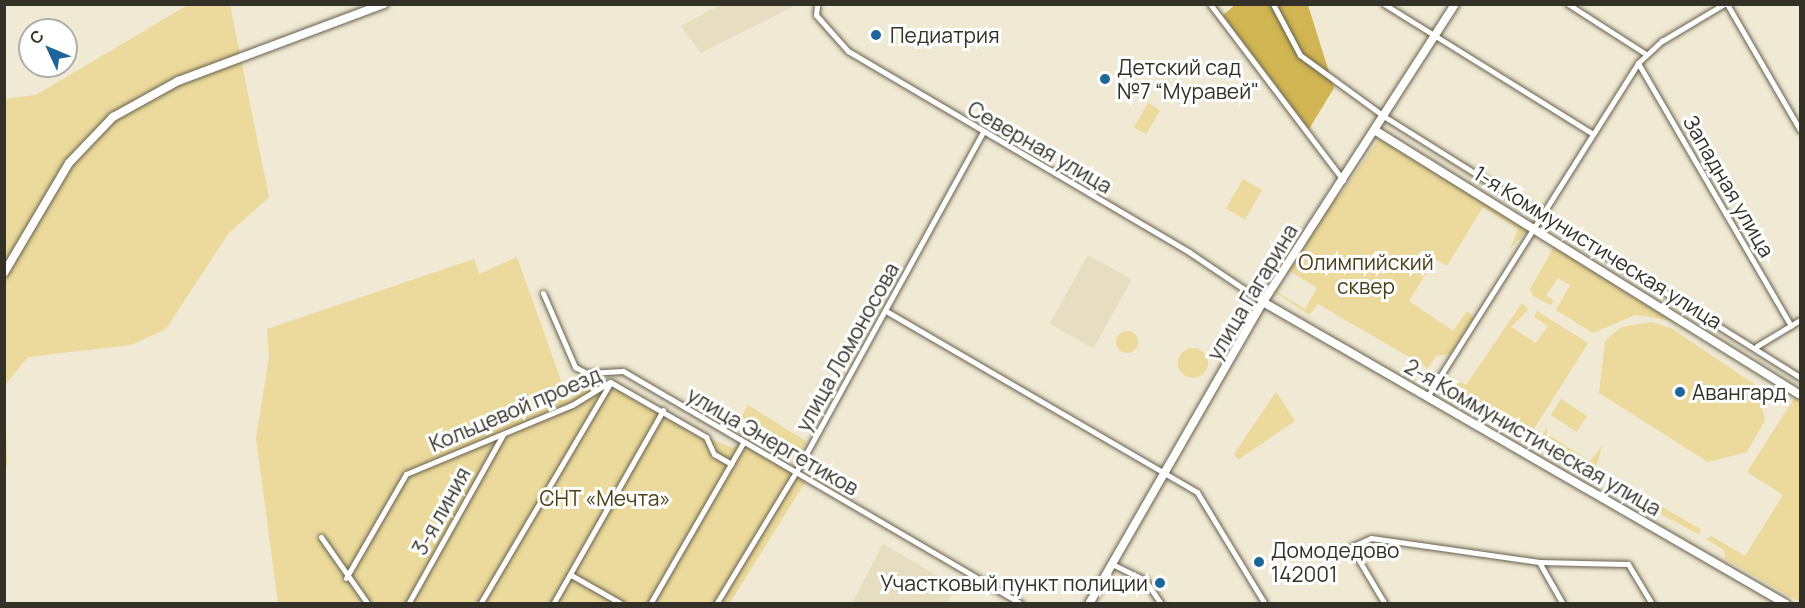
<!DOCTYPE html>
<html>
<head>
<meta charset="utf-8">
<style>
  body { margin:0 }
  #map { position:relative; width:1805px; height:608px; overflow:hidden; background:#f0e9d3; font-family:Manrope,sans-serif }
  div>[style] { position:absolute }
  .built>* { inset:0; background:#e7dec1; transform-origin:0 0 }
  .green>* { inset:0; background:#ebda9b; transform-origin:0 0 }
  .round { border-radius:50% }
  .forest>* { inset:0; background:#d0b552 }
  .roads { filter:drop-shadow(0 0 2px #66604d) drop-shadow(0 0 2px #66604d) }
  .street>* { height:5px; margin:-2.5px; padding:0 2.5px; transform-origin:2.5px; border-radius:2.5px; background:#fff }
  .secondary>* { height:8px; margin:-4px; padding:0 4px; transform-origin:4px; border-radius:4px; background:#fff }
  .dots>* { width:16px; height:16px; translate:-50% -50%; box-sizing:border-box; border:3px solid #fff; border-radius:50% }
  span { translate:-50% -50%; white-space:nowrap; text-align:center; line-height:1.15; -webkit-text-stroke:6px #fff; paint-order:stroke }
  .poi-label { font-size:21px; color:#323027 }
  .left { translate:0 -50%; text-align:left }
  .right { translate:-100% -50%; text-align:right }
  .street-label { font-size:21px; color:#323027 }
  .park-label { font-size:21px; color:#4c4017 }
  .frame { position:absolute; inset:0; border:6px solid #323027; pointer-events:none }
  .north { position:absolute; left:18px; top:18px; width:60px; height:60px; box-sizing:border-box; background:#fff; border:2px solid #adaca9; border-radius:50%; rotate:314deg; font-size:16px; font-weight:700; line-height:24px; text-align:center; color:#323027 }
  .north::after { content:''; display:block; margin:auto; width:21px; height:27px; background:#1c6699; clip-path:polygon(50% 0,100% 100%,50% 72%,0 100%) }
</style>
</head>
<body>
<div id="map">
  <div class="built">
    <div style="clip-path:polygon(720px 5px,720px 4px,796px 5px,701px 53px,681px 26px)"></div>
    <div style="left:1088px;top:255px;width:50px;height:79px;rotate:29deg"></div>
    <div style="clip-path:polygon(883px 544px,957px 587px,947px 603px,852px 603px)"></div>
  </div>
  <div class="green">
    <div style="clip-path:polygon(188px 5px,230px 5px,269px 197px,228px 234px,166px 329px,131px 345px,28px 357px,5px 385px,7px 466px,4px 465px,4px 99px,36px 95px)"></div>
    <div style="left:1148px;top:103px;width:14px;height:28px;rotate:30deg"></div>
    <div style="clip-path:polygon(1379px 139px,1520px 221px,1527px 231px,1510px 249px,1518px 229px,1483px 207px,1447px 266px,1435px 259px,1409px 301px,1453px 331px,1467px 311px,1474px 317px,1450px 354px,1436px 356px,1428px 368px,1318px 304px,1309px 315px,1275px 292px,1279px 286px,1277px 292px,1305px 309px,1317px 288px,1290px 271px,1284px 277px,1333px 196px,1338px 198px)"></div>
    <div style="left:1243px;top:179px;width:22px;height:34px;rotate:30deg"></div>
    <div style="clip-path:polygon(1555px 245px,1630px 295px,1708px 342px,1669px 320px,1635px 315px,1593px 333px,1556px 310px,1570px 285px,1558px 278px,1546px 295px,1554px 301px,1551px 305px,1533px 296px,1530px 289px)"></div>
    <div style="clip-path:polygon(517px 257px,568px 400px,599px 379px,610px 382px,706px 437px,733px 448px,742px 440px,807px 479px,730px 603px,278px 603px,256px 438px,269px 357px,267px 329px,474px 259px,479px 274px)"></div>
    <div style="clip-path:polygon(1522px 303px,1528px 310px,1511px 327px,1536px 343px,1548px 326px,1534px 317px,1537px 311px,1588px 343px,1532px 432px,1514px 424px,1509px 433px,1523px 441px,1449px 401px,1442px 391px,1450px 376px,1466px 385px)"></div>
    <div style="clip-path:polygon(1651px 322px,1671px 328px,1757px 386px,1765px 420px,1747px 452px,1708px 462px,1599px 393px,1605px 341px,1621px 327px)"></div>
    <div class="round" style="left:1116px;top:331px;width:22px;height:22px"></div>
    <div class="round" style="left:1178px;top:348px;width:30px;height:30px"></div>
    <div style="clip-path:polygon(1276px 392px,1295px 421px,1238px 460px,1234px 454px)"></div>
    <div style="clip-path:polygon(1795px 397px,1800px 400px,1800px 602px,1725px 559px,1724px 550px,1706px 539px,1711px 536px,1745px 556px,1783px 495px,1747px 472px)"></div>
    <div style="left:1561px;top:399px;width:31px;height:19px;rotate:33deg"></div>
    <div style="clip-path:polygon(748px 405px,807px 442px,797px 460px,736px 426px)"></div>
    <div style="clip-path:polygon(1547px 427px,1547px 434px,1590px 461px,1602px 446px,1593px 479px,1588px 476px,1592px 468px,1541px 438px)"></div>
    <div style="clip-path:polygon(1652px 501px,1700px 529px,1700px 535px,1655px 511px,1647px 516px,1641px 509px)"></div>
  </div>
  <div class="forest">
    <div style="clip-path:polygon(1235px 5px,1308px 5px,1334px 88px,1309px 129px,1223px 15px)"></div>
  </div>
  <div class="roads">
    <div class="street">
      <div style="left:1210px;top:4px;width:221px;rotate:52.9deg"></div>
      <div style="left:1273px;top:4px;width:58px;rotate:62.1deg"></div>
      <div style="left:1300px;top:55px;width:105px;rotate:36.1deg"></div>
      <div style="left:1385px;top:117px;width:490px;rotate:32.1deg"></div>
      <div style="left:1384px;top:4px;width:246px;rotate:31.9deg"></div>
      <div style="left:1568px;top:4px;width:93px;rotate:32.7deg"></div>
      <div style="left:1727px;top:4px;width:146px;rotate:59.9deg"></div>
      <div style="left:817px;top:6px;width:9px;rotate:96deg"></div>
      <div style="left:816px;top:15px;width:48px;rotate:48.4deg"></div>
      <div style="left:848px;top:51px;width:396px;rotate:30.5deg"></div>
      <div style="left:1189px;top:252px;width:89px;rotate:34deg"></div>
      <div style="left:1638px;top:63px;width:304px;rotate:59.8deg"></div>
      <div style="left:543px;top:293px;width:81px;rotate:66.6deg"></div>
      <div style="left:575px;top:367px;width:13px;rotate:27deg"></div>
      <div style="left:587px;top:373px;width:36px;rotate:-3deg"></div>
      <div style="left:623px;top:371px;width:461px;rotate:30.3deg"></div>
      <div style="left:886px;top:311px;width:360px;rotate:30.2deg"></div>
      <div style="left:1197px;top:492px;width:131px;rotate:58.7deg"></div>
      <div style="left:1757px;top:346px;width:50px;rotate:-31.2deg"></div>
      <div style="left:1427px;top:397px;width:395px;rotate:-57.7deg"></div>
      <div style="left:1638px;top:63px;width:33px;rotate:-43deg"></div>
      <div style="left:1662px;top:41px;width:72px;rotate:-30.8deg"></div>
      <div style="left:321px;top:537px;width:82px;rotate:55deg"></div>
      <div style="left:1539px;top:562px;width:48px;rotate:60.3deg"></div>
      <div style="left:1112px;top:564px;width:37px;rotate:26deg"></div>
      <div style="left:1145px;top:580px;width:29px;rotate:56deg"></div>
      <div style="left:571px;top:575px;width:59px;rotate:29.6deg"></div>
      <div style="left:346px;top:578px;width:120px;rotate:-60deg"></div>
      <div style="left:406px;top:474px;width:180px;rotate:-22.6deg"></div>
      <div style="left:572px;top:405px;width:44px;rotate:-31.2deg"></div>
      <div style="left:610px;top:382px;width:111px;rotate:29.8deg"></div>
      <div style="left:706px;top:437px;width:19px;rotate:65deg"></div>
      <div style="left:714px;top:454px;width:20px;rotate:30deg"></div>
      <div style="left:408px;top:604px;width:194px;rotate:-60.7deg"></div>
      <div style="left:480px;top:604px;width:256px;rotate:-59.5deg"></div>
      <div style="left:553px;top:604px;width:223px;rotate:-60.4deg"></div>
      <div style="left:650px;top:604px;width:186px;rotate:-60deg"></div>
      <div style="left:716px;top:604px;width:154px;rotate:-58.8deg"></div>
      <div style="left:796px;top:472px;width:387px;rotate:-61.2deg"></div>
      <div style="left:1385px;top:604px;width:66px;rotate:-120.8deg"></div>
      <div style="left:1351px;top:547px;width:22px;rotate:-24deg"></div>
      <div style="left:1371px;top:538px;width:170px;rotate:8.1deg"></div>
      <div style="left:1539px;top:562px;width:89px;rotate:1.3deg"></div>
      <div style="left:1628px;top:564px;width:47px;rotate:59deg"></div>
    </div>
    <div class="secondary">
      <div style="left:1376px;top:131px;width:499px;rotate:31.9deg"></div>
      <div style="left:4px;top:273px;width:128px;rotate:-59.4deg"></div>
      <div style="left:69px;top:163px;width:64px;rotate:-46.3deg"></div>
      <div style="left:113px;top:117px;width:74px;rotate:-29deg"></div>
      <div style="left:178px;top:81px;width:220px;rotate:-20.5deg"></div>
      <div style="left:1263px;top:302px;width:604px;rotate:30deg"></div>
      <div style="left:1089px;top:604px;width:349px;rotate:-60.1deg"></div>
      <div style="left:1263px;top:302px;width:354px;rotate:-57.2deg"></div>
    </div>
  </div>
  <div class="dots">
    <div style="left:876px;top:35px;background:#1c6699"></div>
    <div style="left:1105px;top:79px;background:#1c6699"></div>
    <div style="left:1680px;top:392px;background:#1c6699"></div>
    <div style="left:1259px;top:562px;background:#1c6699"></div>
    <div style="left:1160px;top:583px;background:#1c6699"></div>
  </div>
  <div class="poi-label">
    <span class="left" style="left:890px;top:35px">Педиатрия</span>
    <span class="left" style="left:1117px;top:79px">Детский сад<br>№7 “Муравей"</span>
    <span class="left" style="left:1692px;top:392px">Авангард</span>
    <span class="left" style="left:1271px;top:562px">Домодедово<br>142001</span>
    <span class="right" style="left:1148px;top:583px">Участковый пункт полиции</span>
  </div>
  <div class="street-label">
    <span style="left:1040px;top:147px;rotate:30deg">Северная улица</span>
    <span style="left:1729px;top:186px;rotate:60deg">Западная улица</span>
    <span style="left:1598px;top:247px;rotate:32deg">1-я Коммунистическая улица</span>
    <span style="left:1252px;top:292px;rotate:-59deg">улица Гагарина</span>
    <span style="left:847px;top:347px;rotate:-61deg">улица Ломоносова</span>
    <span style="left:515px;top:409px;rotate:-23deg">Кольцевой проезд</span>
    <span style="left:1533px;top:437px;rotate:30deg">2-я Коммунистическая улица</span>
    <span style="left:773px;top:441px;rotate:30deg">улица Энергетиков</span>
    <span style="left:441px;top:511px;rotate:-61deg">3-я линия</span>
  </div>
  <div class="park-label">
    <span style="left:1366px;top:274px">Олимпийский<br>сквер</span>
    <span style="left:605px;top:498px">СНТ «Мечта»</span>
  </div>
  <div class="frame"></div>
  <div class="north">С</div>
</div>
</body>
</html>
